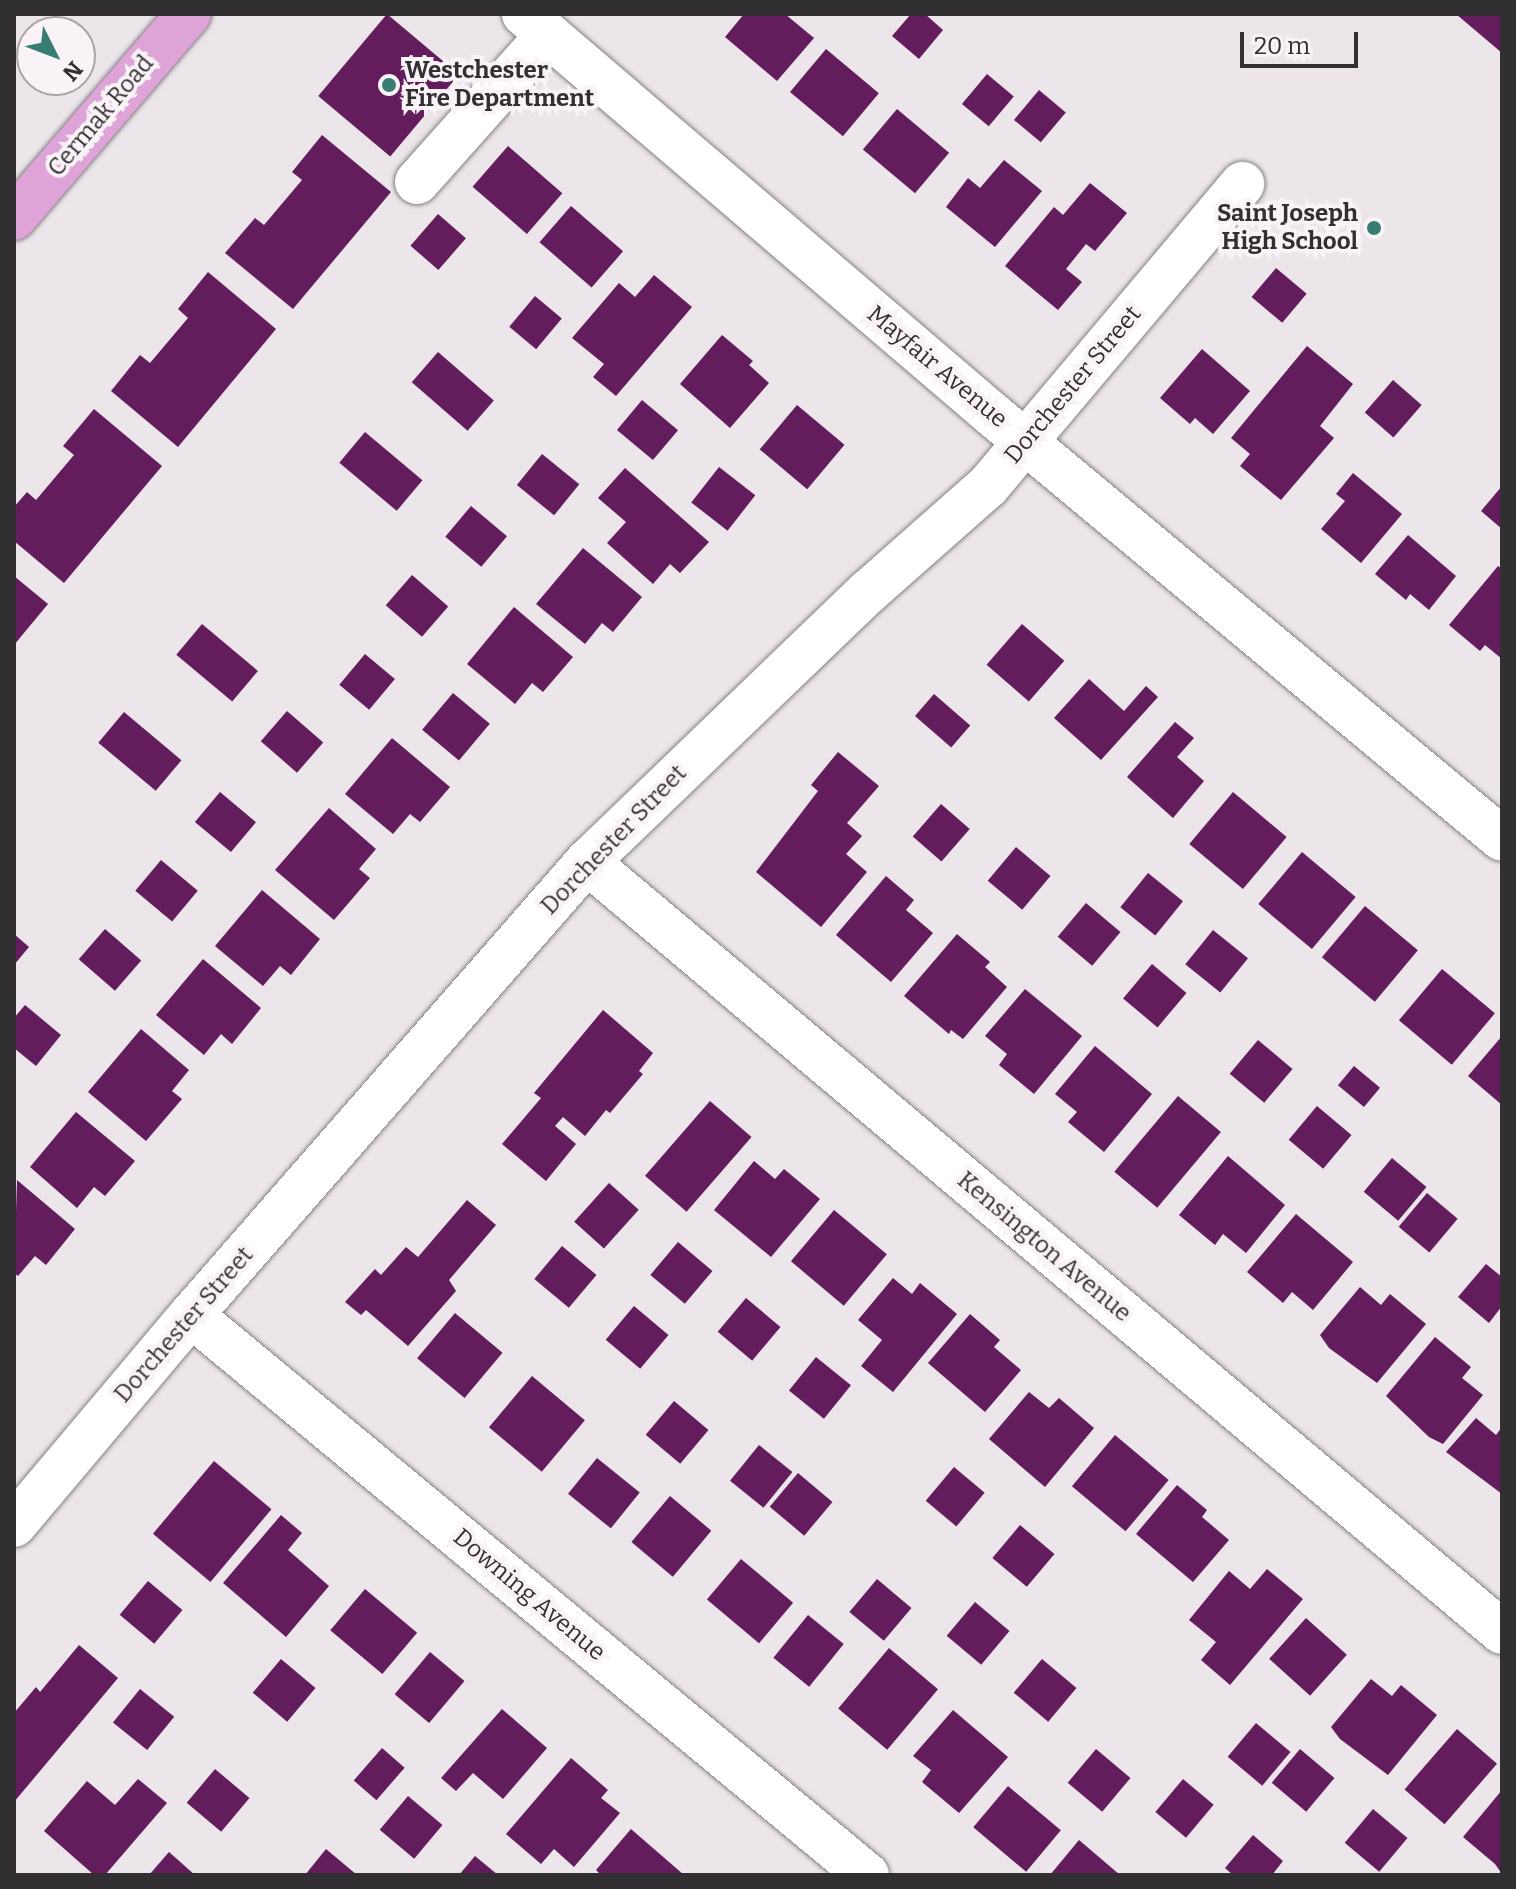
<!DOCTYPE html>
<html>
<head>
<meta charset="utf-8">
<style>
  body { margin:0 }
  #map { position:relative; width:1516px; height:1889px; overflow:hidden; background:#ece5ea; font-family:Bitter,serif }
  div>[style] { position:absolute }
  .building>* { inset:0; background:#631c5c; transform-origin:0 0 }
  .roads { filter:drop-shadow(0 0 2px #868085) drop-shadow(0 0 2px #868085) }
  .minor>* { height:44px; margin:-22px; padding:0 22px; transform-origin:22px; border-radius:22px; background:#fff }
  .major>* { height:44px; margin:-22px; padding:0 22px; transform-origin:22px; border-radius:22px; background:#dea3d7 }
  .dots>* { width:22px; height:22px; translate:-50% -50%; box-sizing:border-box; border:4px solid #f9f2f7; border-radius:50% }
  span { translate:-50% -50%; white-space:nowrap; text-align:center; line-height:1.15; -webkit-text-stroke:8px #f9f2f7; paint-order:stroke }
  .poi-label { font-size:24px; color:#322f32; font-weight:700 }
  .left { translate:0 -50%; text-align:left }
  .right { translate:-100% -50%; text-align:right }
  .street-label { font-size:24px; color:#322f32 }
  .frame { position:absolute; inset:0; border:16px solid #322f32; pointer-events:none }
  .north { position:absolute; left:16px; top:16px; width:80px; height:80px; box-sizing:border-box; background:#f9f2f7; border:2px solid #a9a4a8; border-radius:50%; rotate:132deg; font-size:22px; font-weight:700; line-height:32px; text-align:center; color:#322f32 }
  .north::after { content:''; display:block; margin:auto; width:28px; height:36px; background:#387d72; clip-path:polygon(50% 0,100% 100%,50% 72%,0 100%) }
  .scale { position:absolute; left:1240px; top:32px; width:118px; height:36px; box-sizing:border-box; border:4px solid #322f32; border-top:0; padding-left:10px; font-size:24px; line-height:28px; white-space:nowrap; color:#322f32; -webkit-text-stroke:6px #f9f2f7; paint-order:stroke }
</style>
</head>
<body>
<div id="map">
  <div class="building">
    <div style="left:387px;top:14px;width:94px;height:107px;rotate:40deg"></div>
    <div style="clip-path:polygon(744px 14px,785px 14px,814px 38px,777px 81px,725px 37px)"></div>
    <div style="clip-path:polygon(911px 14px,925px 14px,943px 30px,919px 59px,892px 36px)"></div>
    <div style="clip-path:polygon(1456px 14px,1502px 14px,1502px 53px)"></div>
    <div style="left:826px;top:49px;width:69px;height:56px;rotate:40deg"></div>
    <div style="left:987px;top:74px;width:35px;height:39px;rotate:40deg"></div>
    <div style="left:1039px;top:90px;width:35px;height:39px;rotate:40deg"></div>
    <div style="left:897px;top:109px;width:68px;height:53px;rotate:40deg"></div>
    <div style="clip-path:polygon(322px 135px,391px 192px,293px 309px,225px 253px,255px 218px,264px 225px,302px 180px,292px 172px)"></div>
    <div style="left:508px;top:146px;width:72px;height:54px;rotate:41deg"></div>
    <div style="clip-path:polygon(1004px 160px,1042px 191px,995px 247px,946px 207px,968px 178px,980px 188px)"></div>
    <div style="clip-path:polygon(1090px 183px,1127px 213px,1095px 251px,1086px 244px,1066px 269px,1082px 282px,1058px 310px,1005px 266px,1054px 207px,1063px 215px)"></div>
    <div style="left:571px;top:206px;width:69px;height:48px;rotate:41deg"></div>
    <div style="left:438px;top:214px;width:37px;height:42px;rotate:41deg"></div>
    <div style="left:1276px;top:268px;width:40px;height:38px;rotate:40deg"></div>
    <div style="clip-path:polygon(208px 272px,276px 329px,178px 447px,111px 391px,140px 355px,150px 363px,188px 318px,178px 309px)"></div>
    <div style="clip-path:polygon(654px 275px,692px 307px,616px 396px,593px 377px,604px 364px,572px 338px,619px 283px,635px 297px)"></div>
    <div style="left:535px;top:296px;width:35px;height:40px;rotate:40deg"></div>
    <div style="clip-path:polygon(722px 335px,753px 361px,749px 365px,769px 383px,730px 428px,680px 384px)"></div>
    <div style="clip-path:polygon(1307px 346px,1353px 384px,1320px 426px,1334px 438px,1281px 500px,1240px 466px,1250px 454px,1231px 438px)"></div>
    <div style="clip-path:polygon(1202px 349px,1250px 391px,1213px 434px,1195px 418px,1190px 424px,1160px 398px)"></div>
    <div style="left:438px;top:352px;width:74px;height:40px;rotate:41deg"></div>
    <div style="left:1393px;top:380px;width:38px;height:43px;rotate:41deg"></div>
    <div style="left:642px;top:400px;width:47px;height:39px;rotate:40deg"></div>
    <div style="left:797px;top:405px;width:62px;height:58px;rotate:40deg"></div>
    <div style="clip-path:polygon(94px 409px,162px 466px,64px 583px,14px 541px,14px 507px,27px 492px,36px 500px,74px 455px,63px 446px)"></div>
    <div style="left:365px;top:432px;width:75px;height:40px;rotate:40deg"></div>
    <div style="left:542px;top:454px;width:48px;height:40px;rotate:39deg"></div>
    <div style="left:719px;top:467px;width:46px;height:45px;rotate:38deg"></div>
    <div style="clip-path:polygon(625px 468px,709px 542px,680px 573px,670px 564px,653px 584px,607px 543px,626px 522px,598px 498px)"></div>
    <div style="clip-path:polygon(1353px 473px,1402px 514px,1361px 563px,1321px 529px,1345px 501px,1336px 494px)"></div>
    <div style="clip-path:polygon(1502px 486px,1502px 529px,1481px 511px)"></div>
    <div style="left:471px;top:506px;width:47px;height:40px;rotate:40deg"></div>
    <div style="clip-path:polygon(1408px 535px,1456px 576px,1429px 610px,1410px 594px,1406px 600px,1375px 574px)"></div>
    <div style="clip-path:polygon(583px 548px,642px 597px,613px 632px,602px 623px,585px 644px,536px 604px)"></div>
    <div style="clip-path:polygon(1498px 566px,1502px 569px,1502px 659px,1485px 645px,1480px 651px,1449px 625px)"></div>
    <div style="left:412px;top:575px;width:48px;height:40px;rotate:41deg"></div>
    <div style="clip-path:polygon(14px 576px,48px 604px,14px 645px)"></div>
    <div style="clip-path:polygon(514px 607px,573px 657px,543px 692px,532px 683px,515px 704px,467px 664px)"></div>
    <div style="left:202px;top:624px;width:73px;height:40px;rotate:40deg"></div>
    <div style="left:1022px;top:624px;width:56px;height:54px;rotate:41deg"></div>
    <div style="left:365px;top:654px;width:39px;height:40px;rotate:40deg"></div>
    <div style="clip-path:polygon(1089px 679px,1124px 711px,1146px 686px,1158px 697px,1101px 760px,1054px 718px)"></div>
    <div style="left:453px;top:693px;width:48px;height:48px;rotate:40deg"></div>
    <div style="left:934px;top:694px;width:48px;height:29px;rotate:41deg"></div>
    <div style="left:287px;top:711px;width:48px;height:40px;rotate:41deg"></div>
    <div style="left:124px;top:712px;width:75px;height:40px;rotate:40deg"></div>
    <div style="clip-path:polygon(1175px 722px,1194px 738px,1177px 757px,1204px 781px,1173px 818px,1127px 777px)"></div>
    <div style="clip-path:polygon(392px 738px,450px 787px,420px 822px,410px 814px,393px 834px,345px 794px)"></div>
    <div style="clip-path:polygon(838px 752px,879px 786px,847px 823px,862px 836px,846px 854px,867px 872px,821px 927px,756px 872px,818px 791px,811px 785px)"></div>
    <div style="left:220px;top:792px;width:47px;height:39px;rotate:40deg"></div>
    <div style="left:1233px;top:792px;width:70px;height:68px;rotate:40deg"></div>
    <div style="left:941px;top:804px;width:38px;height:43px;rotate:41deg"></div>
    <div style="clip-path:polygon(329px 808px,376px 849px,359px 869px,370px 878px,334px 920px,275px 870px)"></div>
    <div style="left:1016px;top:847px;width:45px;height:44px;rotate:40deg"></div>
    <div style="left:1302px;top:852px;width:70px;height:68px;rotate:40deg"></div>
    <div style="left:161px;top:860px;width:48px;height:40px;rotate:40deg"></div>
    <div style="left:1148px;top:873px;width:45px;height:44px;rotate:39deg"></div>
    <div style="clip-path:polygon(886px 876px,914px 900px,906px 910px,933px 933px,891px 982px,836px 935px)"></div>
    <div style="clip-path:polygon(262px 890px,320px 939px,291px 975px,280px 966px,263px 986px,215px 946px)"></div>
    <div style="left:1086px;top:903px;width:45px;height:44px;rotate:40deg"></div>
    <div style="left:1365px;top:906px;width:69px;height:67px;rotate:40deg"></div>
    <div style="left:105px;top:929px;width:48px;height:40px;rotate:41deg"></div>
    <div style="left:1213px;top:930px;width:45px;height:44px;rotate:39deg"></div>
    <div style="clip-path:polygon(14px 934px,29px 947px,14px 965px)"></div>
    <div style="clip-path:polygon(957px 934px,990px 962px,985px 967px,1007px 987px,963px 1039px,951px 1030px,949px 1034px,904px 996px)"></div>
    <div style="clip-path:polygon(203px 959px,261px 1008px,232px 1044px,221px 1034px,204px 1055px,156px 1015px)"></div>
    <div style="left:1152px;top:964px;width:45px;height:45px;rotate:40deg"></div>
    <div style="left:1442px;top:969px;width:69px;height:67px;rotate:40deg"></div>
    <div style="clip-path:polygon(1025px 989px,1082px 1036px,1034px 1094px,999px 1065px,1007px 1054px,985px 1036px)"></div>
    <div style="clip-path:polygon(25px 1005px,61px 1035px,36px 1066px,14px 1048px,14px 1018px)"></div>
    <div style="clip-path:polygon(603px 1010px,653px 1053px,639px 1071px,643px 1074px,610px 1113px,606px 1110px,585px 1136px,563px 1117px,555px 1126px,576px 1144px,546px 1181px,502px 1144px,541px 1098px,534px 1093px)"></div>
    <div style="clip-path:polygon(141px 1029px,189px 1070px,172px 1091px,182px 1099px,146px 1141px,88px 1092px)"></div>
    <div style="clip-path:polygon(1502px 1036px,1502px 1105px,1468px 1076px)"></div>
    <div style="left:1258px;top:1040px;width:45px;height:44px;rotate:40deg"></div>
    <div style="clip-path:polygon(1095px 1046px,1152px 1094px,1104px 1152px,1068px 1122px,1077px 1112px,1055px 1094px)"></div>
    <div style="left:1354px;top:1066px;width:34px;height:25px;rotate:40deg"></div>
    <div style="left:1178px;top:1096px;width:56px;height:99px;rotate:40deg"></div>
    <div style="left:710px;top:1101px;width:55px;height:99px;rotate:41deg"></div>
    <div style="left:1317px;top:1106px;width:45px;height:44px;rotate:40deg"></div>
    <div style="clip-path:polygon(76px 1112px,135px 1161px,105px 1196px,94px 1187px,77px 1208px,30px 1167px)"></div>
    <div style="clip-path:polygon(1228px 1156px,1285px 1205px,1246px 1253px,1223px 1234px,1215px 1245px,1179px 1215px)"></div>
    <div style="left:1392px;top:1158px;width:45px;height:44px;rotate:40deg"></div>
    <div style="clip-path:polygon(754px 1161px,775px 1179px,784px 1169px,820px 1199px,771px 1257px,714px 1210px)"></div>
    <div style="clip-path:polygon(17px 1180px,75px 1229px,46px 1265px,35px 1256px,18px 1276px,14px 1273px)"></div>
    <div style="left:609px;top:1183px;width:40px;height:52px;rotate:42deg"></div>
    <div style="left:1427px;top:1193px;width:40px;height:44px;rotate:40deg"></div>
    <div style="clip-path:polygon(467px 1200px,496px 1225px,449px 1280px,456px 1291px,408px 1346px,366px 1310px,361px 1315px,345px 1302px,375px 1269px,381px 1275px,406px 1247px,418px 1257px)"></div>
    <div style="left:834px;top:1210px;width:69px;height:67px;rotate:40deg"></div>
    <div style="clip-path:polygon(1296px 1214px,1353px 1262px,1313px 1310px,1292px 1292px,1283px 1303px,1247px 1272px)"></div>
    <div style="left:678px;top:1242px;width:45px;height:43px;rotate:40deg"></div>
    <div style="left:562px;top:1246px;width:45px;height:43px;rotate:40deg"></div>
    <div style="clip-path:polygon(1486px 1264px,1502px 1277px,1502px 1306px,1489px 1323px,1458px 1297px)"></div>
    <div style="clip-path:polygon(893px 1278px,912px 1294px,920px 1283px,957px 1314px,893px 1392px,861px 1366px,882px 1340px,858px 1320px)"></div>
    <div style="clip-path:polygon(1360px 1287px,1381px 1305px,1390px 1294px,1426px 1324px,1377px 1383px,1329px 1348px,1320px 1335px)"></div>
    <div style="left:746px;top:1298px;width:45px;height:44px;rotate:40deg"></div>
    <div style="left:634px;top:1306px;width:45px;height:44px;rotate:40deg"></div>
    <div style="left:455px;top:1313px;width:62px;height:59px;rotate:40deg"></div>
    <div style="clip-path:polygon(970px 1314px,1000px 1340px,994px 1347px,1021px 1370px,985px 1412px,928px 1363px)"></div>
    <div style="clip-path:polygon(1435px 1337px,1471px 1367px,1462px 1378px,1483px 1395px,1443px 1444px,1429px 1437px,1386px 1396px)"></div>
    <div style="left:816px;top:1357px;width:45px;height:43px;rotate:39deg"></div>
    <div style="left:532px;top:1376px;width:69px;height:67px;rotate:40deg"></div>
    <div style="clip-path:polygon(1029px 1392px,1049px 1408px,1059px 1398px,1094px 1428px,1045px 1487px,989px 1439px)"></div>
    <div style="left:674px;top:1401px;width:45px;height:44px;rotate:40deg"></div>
    <div style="clip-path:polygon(1476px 1418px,1496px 1435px,1502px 1427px,1502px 1494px,1446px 1452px)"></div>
    <div style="left:1115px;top:1435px;width:70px;height:67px;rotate:40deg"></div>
    <div style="left:759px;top:1445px;width:43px;height:46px;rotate:39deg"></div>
    <div style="left:597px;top:1458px;width:55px;height:46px;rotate:39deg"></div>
    <div style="left:214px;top:1461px;width:75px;height:95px;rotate:40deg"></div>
    <div style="left:954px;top:1467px;width:40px;height:44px;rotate:40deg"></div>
    <div style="left:798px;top:1473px;width:45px;height:44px;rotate:40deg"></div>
    <div style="clip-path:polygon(1177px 1485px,1207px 1510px,1202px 1517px,1229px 1540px,1193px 1582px,1136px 1534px)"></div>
    <div style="left:670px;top:1496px;width:54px;height:60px;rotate:40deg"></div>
    <div style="clip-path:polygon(281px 1515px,302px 1533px,288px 1550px,329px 1586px,286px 1637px,223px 1583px)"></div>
    <div style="left:1020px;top:1525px;width:45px;height:43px;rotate:40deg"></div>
    <div style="left:741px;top:1559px;width:68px;height:53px;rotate:40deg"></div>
    <div style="clip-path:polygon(1267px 1569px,1303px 1599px,1230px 1685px,1201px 1660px,1216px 1642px,1189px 1620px,1229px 1571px,1250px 1589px)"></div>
    <div style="left:877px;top:1579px;width:45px;height:43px;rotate:40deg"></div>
    <div style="left:148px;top:1581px;width:45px;height:44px;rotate:40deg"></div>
    <div style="left:365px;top:1589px;width:68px;height:54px;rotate:40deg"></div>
    <div style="left:975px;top:1602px;width:45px;height:44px;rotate:40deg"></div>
    <div style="left:808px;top:1615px;width:46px;height:55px;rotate:39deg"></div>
    <div style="left:1306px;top:1618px;width:55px;height:55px;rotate:42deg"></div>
    <div style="clip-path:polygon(79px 1645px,118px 1678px,14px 1802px,14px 1713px,36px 1687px,40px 1692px)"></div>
    <div style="left:889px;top:1648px;width:64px;height:79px;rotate:40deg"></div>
    <div style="left:430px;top:1652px;width:45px;height:55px;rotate:40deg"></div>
    <div style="left:281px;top:1659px;width:45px;height:44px;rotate:40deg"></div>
    <div style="left:1042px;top:1659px;width:45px;height:44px;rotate:40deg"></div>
    <div style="clip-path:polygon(1371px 1679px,1392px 1696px,1401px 1685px,1437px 1715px,1388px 1775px,1340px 1739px,1331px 1727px)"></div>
    <div style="left:140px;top:1689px;width:44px;height:43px;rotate:39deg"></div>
    <div style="clip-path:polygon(502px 1709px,547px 1748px,503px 1799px,473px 1773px,456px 1791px,441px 1778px)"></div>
    <div style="clip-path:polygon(953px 1710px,1008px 1757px,959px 1813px,922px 1782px,931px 1770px,913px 1756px)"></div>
    <div style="left:1256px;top:1723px;width:45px;height:44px;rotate:40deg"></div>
    <div style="left:1457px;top:1729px;width:53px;height:80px;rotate:41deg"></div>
    <div style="left:382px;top:1748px;width:30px;height:43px;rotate:41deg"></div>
    <div style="left:1096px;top:1749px;width:45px;height:44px;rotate:40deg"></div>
    <div style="left:1300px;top:1749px;width:45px;height:44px;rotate:40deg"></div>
    <div style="clip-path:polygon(571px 1758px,608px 1790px,601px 1798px,620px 1813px,574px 1867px,554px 1849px,541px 1864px,506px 1834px)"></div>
    <div style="left:215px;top:1769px;width:45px;height:44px;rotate:40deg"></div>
    <div style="clip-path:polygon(138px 1779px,167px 1803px,105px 1875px,94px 1875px,44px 1831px,87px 1781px,115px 1805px)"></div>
    <div style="left:1183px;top:1779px;width:40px;height:43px;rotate:40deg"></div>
    <div style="left:1008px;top:1786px;width:69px;height:54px;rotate:40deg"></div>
    <div style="clip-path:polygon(1502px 1790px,1502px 1874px,1495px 1864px,1463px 1837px)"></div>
    <div style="left:408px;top:1796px;width:45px;height:44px;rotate:40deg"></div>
    <div style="left:1373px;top:1809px;width:45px;height:44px;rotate:40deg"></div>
    <div style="clip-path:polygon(631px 1829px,684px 1875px,601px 1875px,596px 1870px)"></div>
    <div style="clip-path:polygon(1253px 1835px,1283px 1861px,1272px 1875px,1233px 1875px,1225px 1868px)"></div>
    <div style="clip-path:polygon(1079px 1840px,1120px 1875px,1050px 1875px)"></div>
    <div style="clip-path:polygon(326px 1849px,357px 1875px,305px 1875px)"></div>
    <div style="clip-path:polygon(169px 1852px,195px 1875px,149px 1875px)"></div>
    <div style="clip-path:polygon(475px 1856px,498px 1875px,459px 1875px)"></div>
  </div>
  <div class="roads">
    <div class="minor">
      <div style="left:524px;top:14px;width:617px;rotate:40.53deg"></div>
      <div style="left:993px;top:415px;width:662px;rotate:39.79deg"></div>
      <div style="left:417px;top:182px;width:197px;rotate:-48.3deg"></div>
      <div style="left:587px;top:862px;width:1196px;rotate:40.08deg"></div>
      <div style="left:191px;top:1315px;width:878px;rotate:39.64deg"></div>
      <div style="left:14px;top:1525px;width:275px;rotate:-49.9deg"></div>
      <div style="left:191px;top:1315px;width:602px;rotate:-48.84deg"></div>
      <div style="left:587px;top:862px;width:390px;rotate:-43.9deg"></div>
      <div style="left:868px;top:592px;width:160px;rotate:-41.5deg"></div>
      <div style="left:988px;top:486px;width:395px;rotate:-49.9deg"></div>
    </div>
    <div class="major">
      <div style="left:14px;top:218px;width:269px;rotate:-49.4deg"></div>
    </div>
  </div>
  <div class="dots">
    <div style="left:389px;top:85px;background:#387d72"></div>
    <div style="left:1374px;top:228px;background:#387d72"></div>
  </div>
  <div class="poi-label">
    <span class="left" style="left:405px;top:85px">Westchester<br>Fire Department</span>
    <span class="right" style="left:1358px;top:228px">Saint Joseph<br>High School</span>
  </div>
  <div class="street-label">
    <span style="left:101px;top:116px;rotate:-50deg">Cermak Road</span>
    <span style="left:937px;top:367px;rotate:40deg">Mayfair Avenue</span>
    <span style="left:1073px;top:385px;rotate:-50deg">Dorchester Street</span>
    <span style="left:614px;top:840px;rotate:-46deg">Dorchester Street</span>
    <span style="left:1044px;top:1247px;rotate:40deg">Kensington Avenue</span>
    <span style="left:184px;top:1325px;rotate:-49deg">Dorchester Street</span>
    <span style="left:529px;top:1595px;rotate:40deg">Downing Avenue</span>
  </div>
  <div class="frame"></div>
  <div class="north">N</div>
  <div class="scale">20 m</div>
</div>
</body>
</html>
